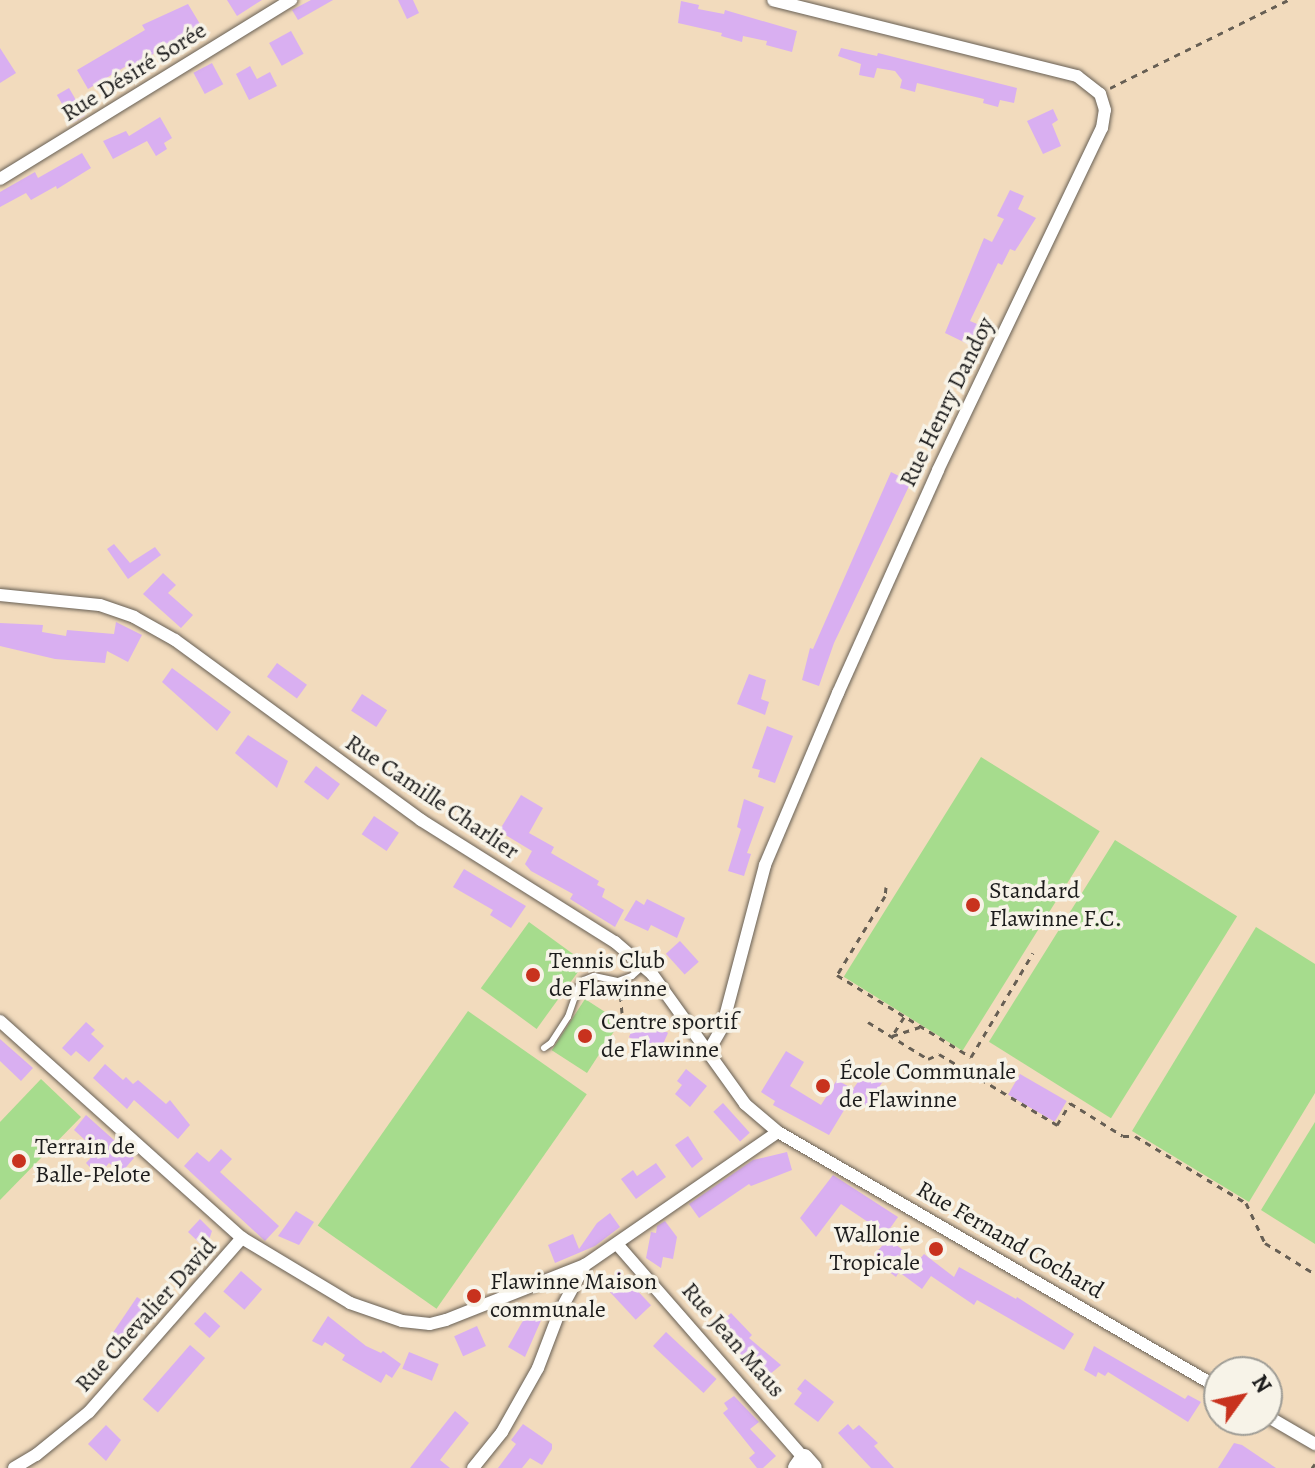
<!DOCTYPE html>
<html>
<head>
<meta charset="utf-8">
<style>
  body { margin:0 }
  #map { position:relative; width:1315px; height:1468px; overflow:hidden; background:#f2dbbd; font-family:Alegreya,serif }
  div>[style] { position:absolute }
  .green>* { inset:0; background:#a6dc8d; transform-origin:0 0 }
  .building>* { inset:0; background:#d9aff1; transform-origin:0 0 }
  .path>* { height:3px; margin-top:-1.5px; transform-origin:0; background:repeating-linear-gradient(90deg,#675f54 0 6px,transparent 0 12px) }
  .roads { filter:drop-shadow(0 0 2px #675f54) drop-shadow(0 0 2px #675f54) }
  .lane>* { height:6px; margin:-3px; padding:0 3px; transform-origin:3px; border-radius:3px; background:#fff }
  .street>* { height:12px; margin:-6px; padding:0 6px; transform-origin:6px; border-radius:6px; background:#fff }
  .secondary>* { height:18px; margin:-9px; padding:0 9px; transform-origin:9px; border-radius:9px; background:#fff }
  .dots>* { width:22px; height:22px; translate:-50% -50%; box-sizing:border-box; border:4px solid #f7f3e8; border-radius:50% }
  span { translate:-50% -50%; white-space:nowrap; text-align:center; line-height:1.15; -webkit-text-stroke:7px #f7f3e8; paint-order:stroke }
  .street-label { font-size:24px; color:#1c1c1c }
  .poi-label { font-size:24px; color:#1c1c1c }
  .left { translate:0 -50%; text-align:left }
  .right { translate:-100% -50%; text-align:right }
  .north { position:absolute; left:1203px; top:1356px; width:80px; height:80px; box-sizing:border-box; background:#f7f3e8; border:2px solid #9f9d96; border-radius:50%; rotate:57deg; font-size:22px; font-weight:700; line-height:32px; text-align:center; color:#1c1c1c }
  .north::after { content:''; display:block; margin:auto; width:28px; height:36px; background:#c8321e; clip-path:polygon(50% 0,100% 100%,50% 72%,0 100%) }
</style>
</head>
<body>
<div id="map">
  <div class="green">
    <div style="left:981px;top:757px;width:140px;height:259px;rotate:32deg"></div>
    <div style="left:1115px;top:840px;width:144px;height:238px;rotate:32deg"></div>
    <div style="left:529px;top:922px;width:69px;height:82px;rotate:36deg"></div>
    <div style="clip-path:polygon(1256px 927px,1315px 964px,1315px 1093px,1249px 1202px,1132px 1131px)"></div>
    <div style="left:585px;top:999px;width:42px;height:61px;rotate:33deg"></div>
    <div style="left:468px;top:1011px;width:145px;height:262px;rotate:35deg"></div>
    <div style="clip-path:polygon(41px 1079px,81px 1117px,0 1200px,0 1122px)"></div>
    <div style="clip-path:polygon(1315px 1122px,1315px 1244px,1261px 1210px)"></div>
  </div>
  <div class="building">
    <div style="clip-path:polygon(227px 0,262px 0,237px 16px)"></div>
    <div style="clip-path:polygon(311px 0,333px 0,298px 20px,292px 10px)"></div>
    <div style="clip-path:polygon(398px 0,413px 0,419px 13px,407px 19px)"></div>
    <div style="clip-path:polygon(681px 1px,699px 5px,698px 9px,724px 14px,725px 10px,797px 31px,792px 52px,766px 45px,767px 41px,743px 36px,742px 42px,721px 36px,722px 33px,678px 23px)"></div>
    <div style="clip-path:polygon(188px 4px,200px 24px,130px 69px,128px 65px,88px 89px,77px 70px,145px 30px,142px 25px)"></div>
    <div style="left:291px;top:31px;width:26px;height:25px;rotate:61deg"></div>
    <div style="clip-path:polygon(0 48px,16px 73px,0 83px)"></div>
    <div style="clip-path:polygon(841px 48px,877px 56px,878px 53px,1017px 88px,1014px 103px,1000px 100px,998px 107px,983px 103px,984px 99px,917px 83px,915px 92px,900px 88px,902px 80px,895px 71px,877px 68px,874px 78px,859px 75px,861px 64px,838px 56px)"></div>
    <div style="left:212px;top:63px;width:24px;height:21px;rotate:62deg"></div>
    <div style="clip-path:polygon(250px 66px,257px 79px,270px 72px,277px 86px,249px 100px,236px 74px)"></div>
    <div style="left:69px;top:88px;width:32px;height:14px;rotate:60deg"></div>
    <div style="clip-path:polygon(1053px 109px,1058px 120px,1052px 124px,1061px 146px,1043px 154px,1027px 121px)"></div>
    <div style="clip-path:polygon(160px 117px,172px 138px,164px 143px,167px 149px,156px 156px,147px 141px,113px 159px,103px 141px,126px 131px,129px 136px)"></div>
    <div style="clip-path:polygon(82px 153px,91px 168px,57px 189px,56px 186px,31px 200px,26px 193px,0 207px,0 192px,35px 172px,38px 178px)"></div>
    <div style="clip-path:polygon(1010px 190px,1024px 196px,1018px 209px,1036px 218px,1015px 251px,1010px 249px,1002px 265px,998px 263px,970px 321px,984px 327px,974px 347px,945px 333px,984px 238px,992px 242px,1004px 219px,997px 216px)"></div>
    <div style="clip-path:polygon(891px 472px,911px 482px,834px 643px,819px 686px,802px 680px,810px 648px,813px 649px)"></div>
    <div style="clip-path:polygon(114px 544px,130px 563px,155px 547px,161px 555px,128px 579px,107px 549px)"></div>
    <div style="clip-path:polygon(163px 573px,176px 585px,168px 593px,193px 615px,181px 628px,143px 594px)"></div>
    <div style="clip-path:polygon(116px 622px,142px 635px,128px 662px,107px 651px,105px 663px,55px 659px,0 646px,0 623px,43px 625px,42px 632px,66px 636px,67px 630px,114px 634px)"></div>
    <div style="left:277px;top:663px;width:37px;height:17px;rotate:36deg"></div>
    <div style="clip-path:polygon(172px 668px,231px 712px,217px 731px,162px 682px)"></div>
    <div style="clip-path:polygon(749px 674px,766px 680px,761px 699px,769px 702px,765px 715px,737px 704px)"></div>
    <div style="left:362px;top:694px;width:30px;height:20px;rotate:33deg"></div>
    <div style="clip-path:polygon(767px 726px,793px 736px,775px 783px,758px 777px,760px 770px,752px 768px)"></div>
    <div style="clip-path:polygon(248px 735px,288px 761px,277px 788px,235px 753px)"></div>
    <div style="left:316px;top:766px;width:30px;height:20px;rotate:37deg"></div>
    <div style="clip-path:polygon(521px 795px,543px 808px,529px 833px,554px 847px,551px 853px,599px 881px,597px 885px,605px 889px,602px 897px,624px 910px,615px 927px,570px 899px,573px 894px,531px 871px,525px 864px,532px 851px,499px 831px)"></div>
    <div style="clip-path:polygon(744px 799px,764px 807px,747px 853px,751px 854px,744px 876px,728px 871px,741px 829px,737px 827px)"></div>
    <div style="left:374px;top:816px;width:30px;height:22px;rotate:34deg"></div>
    <div style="clip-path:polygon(464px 869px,526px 906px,511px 928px,490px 915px,493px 910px,453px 887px)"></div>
    <div style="clip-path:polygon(647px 899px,685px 918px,677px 938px,651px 925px,648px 931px,624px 920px,636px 900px,644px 905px)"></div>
    <div style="left:680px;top:941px;width:28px;height:19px;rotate:48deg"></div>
    <div style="left:637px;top:1019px;width:34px;height:20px;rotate:24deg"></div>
    <div style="clip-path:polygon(86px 1022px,95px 1030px,91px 1034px,104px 1046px,89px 1062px,76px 1051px,71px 1056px,62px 1048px)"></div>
    <div style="clip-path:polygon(0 1039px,33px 1068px,21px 1081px,0 1061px)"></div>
    <div style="clip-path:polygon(786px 1051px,804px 1062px,790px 1086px,821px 1105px,837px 1080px,853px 1089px,867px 1069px,884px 1080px,866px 1106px,852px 1097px,829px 1135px,773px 1105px,775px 1101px,761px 1092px)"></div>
    <div style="clip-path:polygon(105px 1064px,123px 1080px,126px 1077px,133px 1084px,138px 1080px,166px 1104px,170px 1100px,190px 1125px,178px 1139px,134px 1100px,127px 1109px,93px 1078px)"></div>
    <div style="clip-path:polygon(686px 1069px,707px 1086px,690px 1107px,675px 1094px,682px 1085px,677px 1081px)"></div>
    <div style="left:1020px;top:1074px;width:54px;height:24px;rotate:30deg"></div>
    <div style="left:723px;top:1103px;width:40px;height:13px;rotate:48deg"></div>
    <div style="clip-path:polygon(86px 1115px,134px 1158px,121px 1173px,109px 1163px,98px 1176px,86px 1163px,97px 1151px,74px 1130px)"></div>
    <div style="clip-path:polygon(688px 1136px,703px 1159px,692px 1168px,675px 1145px)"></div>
    <div style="clip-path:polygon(221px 1149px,232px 1159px,220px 1172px,279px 1226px,265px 1241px,184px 1166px,197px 1152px,209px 1162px)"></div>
    <div style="clip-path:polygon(787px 1152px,792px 1170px,751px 1186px,749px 1184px,699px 1218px,689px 1204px,753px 1160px)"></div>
    <div style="clip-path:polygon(656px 1163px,666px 1177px,636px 1199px,621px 1179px,633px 1170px,637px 1176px)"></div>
    <div style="clip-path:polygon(833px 1175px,898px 1217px,886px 1234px,841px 1204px,816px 1237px,800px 1218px)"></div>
    <div style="clip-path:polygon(296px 1211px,314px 1222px,299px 1245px,278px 1236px)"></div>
    <div style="clip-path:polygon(610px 1213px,620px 1227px,595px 1246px,555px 1263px,548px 1245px,573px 1234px,579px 1249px,597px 1223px)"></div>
    <div style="clip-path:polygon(200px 1219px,212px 1231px,206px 1249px,188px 1232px)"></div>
    <div style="clip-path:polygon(665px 1221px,677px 1237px,673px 1259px,663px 1257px,661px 1268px,646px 1258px,651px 1232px,656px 1233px,657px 1226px)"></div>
    <div style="clip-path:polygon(888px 1239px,918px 1261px,924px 1254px,954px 1277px,959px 1267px,1016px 1299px,1017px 1297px,1074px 1334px,1064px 1350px,977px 1300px,974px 1305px,931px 1276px,922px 1289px,899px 1272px,896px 1277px,880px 1265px,874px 1255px)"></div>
    <div style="left:241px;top:1271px;width:28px;height:27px;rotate:41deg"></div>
    <div style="left:619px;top:1271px;width:47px;height:21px;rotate:47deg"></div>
    <div style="left:137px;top:1297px;width:23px;height:47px;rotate:34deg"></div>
    <div style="clip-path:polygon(533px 1303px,546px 1309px,525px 1357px,508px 1347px)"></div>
    <div style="left:205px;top:1312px;width:21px;height:16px;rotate:43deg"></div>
    <div style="clip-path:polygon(731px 1313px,752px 1335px,749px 1338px,781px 1365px,763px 1380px,716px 1327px)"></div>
    <div style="clip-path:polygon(328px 1316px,366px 1346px,381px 1353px,383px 1351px,401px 1364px,392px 1378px,386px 1374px,381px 1383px,342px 1360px,345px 1355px,325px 1342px,322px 1346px,312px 1341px)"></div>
    <div style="left:477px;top:1326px;width:22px;height:25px;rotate:66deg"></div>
    <div style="left:666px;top:1332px;width:69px;height:19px;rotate:43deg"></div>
    <div style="left:190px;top:1345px;width:20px;height:72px;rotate:41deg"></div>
    <div style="clip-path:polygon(1094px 1346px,1185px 1399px,1188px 1395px,1201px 1402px,1188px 1422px,1108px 1372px,1105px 1376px,1098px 1372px,1096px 1377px,1084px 1370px)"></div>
    <div style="left:409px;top:1352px;width:32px;height:18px;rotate:22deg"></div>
    <div style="clip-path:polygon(805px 1379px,834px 1402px,818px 1422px,794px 1404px,802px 1393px,797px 1389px)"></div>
    <div style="clip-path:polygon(734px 1396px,759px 1422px,750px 1429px,776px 1456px,763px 1468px,757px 1468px,749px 1458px,755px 1453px,723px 1413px,728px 1409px,724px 1403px)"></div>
    <div style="clip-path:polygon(455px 1411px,469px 1423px,440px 1460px,450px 1468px,410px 1468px)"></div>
    <div style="clip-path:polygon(523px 1424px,552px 1444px,552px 1449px,542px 1465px,530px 1458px,522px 1468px,498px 1468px,516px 1444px,511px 1440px)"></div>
    <div style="clip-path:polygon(848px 1424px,853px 1430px,859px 1425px,878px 1443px,874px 1446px,894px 1468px,871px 1468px,838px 1433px)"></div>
    <div style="clip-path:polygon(106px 1425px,121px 1440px,106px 1461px,88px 1444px)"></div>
    <div style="clip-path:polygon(1234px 1443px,1242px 1445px,1276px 1468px,1218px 1468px)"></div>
  </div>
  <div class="path">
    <div style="left:1110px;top:88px;width:199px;rotate:-26.3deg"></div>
    <div style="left:886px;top:887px;width:9px;rotate:96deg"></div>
    <div style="left:885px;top:896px;width:92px;rotate:121.3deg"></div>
    <div style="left:837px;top:975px;width:157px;rotate:31.5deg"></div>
    <div style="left:971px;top:1057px;width:121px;rotate:-59.2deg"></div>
    <div style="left:904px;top:1017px;width:22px;rotate:122deg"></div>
    <div style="left:892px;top:1036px;width:29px;rotate:-18deg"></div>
    <div style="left:868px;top:1022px;width:70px;rotate:31.7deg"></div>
    <div style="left:928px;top:1059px;width:12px;rotate:-24deg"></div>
    <div style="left:939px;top:1054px;width:138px;rotate:31deg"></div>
    <div style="left:1057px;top:1125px;width:26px;rotate:-59deg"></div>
    <div style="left:1070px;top:1103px;width:62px;rotate:31.9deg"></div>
    <div style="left:1123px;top:1136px;width:12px"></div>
    <div style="left:1135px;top:1136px;width:130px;rotate:31.1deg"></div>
    <div style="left:1246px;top:1203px;width:44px;rotate:64.6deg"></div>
    <div style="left:1265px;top:1243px;width:59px;rotate:31.8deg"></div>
    <div style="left:611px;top:1030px;width:20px;rotate:-57deg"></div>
    <div style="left:622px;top:1013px;width:24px;rotate:-95deg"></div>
    <div style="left:1312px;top:1468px;width:5px;rotate:-53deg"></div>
  </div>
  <div class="roads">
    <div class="lane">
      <div style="left:544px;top:1048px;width:9px;rotate:-36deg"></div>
      <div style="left:551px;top:1043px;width:31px;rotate:-57deg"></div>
      <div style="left:568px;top:1017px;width:34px;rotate:-71deg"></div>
      <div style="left:579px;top:985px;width:7px;rotate:-45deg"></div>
      <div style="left:584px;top:980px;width:11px;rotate:-22deg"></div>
      <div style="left:594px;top:976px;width:25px;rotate:12deg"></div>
      <div style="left:618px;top:981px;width:15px;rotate:-20deg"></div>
      <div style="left:632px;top:976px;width:15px;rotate:-42deg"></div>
    </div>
    <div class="street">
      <div style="left:0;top:179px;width:342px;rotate:-31.6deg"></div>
      <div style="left:0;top:595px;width:100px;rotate:5.7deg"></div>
      <div style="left:100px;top:605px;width:36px;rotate:19deg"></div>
      <div style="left:134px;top:617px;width:47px;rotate:29.3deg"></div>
      <div style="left:175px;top:640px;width:305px;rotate:36.2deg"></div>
      <div style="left:421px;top:820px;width:229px;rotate:32.2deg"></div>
      <div style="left:615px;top:942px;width:49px;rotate:40.9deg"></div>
      <div style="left:652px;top:974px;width:160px;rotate:54.4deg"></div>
      <div style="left:745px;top:1104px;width:43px;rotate:40.3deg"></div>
      <div style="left:778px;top:1132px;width:510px;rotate:30.14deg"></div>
      <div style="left:0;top:1021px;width:325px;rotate:41.9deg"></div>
      <div style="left:242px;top:1238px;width:126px;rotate:31deg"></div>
      <div style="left:350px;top:1303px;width:55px;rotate:19.1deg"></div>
      <div style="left:402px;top:1321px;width:28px;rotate:6deg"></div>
      <div style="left:430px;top:1324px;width:16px;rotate:-14deg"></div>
      <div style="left:446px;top:1320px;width:149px;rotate:-21.6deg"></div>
      <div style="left:585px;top:1265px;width:234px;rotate:-34.6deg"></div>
      <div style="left:708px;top:1052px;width:28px;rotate:-60deg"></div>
      <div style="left:722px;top:1028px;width:169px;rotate:-75.2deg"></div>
      <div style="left:765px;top:865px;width:187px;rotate:-67deg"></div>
      <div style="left:838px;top:693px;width:244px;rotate:-65.8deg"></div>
      <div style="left:938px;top:470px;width:379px;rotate:-64.4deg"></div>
      <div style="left:1102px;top:128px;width:18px;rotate:-81deg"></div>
      <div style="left:1105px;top:110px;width:17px;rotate:-107deg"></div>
      <div style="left:1100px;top:94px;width:29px;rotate:-142deg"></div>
      <div style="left:1077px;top:76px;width:313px;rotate:-166deg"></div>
      <div style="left:617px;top:1244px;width:284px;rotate:48.9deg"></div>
      <div style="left:1267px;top:1416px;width:56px;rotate:30.3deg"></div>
      <div style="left:14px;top:1468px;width:26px;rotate:-31deg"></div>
      <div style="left:36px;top:1455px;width:68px;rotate:-39.1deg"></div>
      <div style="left:89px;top:1412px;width:232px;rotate:-48.7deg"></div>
      <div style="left:473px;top:1468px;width:46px;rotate:-51.1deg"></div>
      <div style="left:502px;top:1432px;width:73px;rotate:-60.6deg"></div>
      <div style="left:538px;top:1368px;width:59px;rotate:-69.1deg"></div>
      <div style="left:559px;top:1313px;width:55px;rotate:-61.6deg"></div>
    </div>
    <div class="secondary">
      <div style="left:797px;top:1468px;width:12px;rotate:-55deg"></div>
      <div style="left:804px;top:1458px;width:13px;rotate:48deg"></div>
    </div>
  </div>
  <div class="dots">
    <div style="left:973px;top:905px;background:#c8321e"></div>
    <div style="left:533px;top:975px;background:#c8321e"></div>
    <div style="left:585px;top:1036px;background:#c8321e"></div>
    <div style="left:823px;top:1086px;background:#c8321e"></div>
    <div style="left:19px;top:1161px;background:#c8321e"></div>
    <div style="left:936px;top:1249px;background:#c8321e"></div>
    <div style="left:474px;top:1296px;background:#c8321e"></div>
  </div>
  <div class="street-label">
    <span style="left:134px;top:72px;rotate:-32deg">Rue Désiré Sorée</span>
    <span style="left:947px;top:402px;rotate:-64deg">Rue Henry Dandoy</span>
    <span style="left:432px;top:797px;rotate:34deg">Rue Camille Charlier</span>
    <span style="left:1010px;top:1240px;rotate:30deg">Rue Fernand Cochard</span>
    <span style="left:146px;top:1315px;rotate:-48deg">Rue Chevalier David</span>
    <span style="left:733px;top:1340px;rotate:49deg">Rue Jean Maus</span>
  </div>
  <div class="poi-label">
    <span class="left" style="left:989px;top:905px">Standard<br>Flawinne F.C.</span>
    <span class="left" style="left:549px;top:975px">Tennis Club<br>de Flawinne</span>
    <span class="left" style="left:601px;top:1036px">Centre sportif<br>de Flawinne</span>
    <span class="left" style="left:839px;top:1086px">École Communale<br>de Flawinne</span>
    <span class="left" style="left:35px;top:1161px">Terrain de<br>Balle-Pelote</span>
    <span class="right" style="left:920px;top:1249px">Wallonie<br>Tropicale</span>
    <span class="left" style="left:490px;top:1296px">Flawinne Maison<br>communale</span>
  </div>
  <div class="north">N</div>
</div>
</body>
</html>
